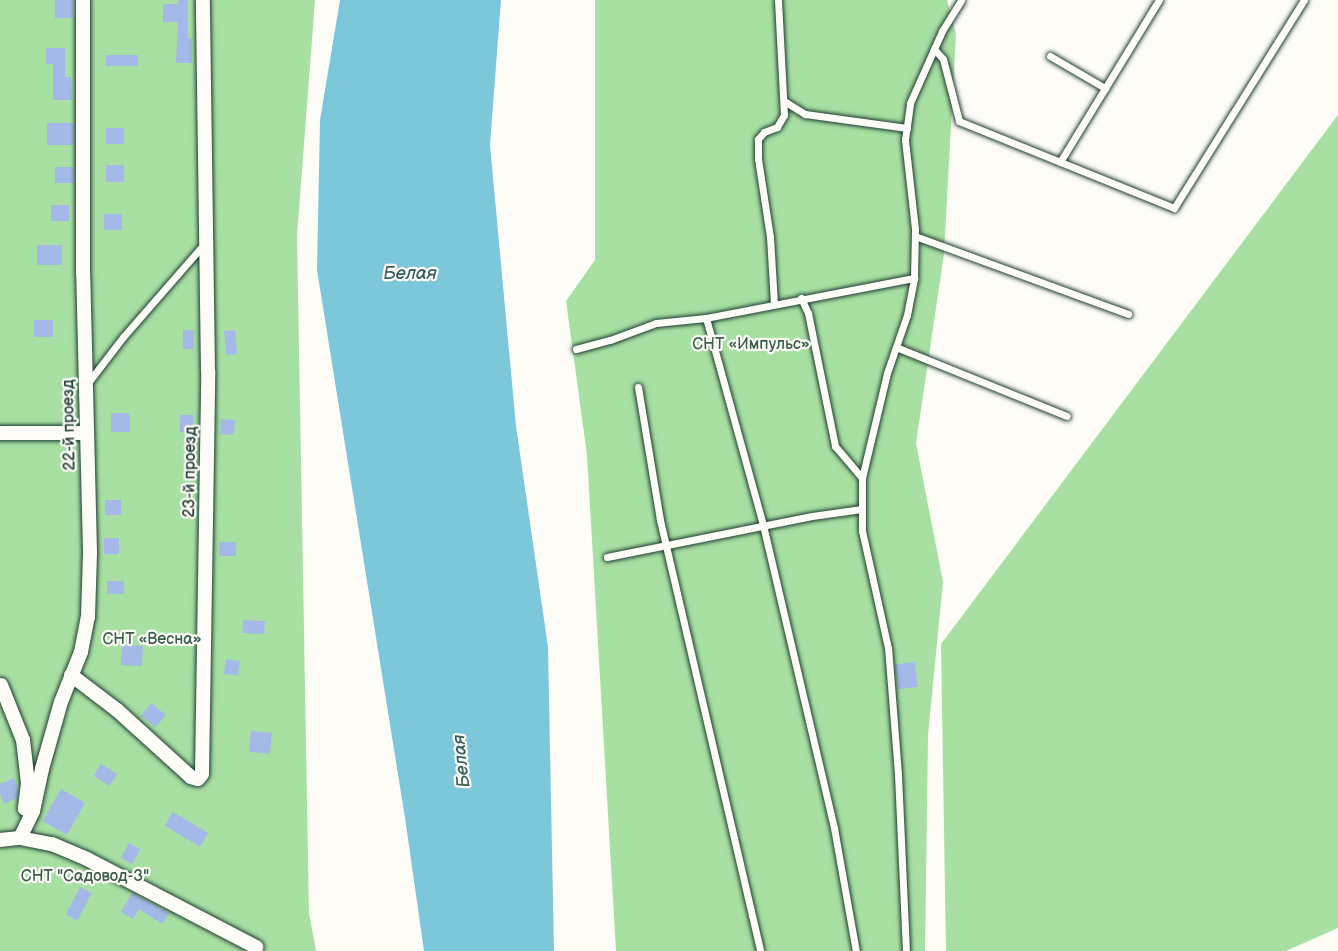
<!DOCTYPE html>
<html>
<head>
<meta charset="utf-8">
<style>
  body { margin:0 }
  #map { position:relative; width:1338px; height:951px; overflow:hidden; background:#fdfcf7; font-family:"Balsamiq Sans",sans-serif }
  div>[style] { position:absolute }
  .green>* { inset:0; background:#a8e0a3 }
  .water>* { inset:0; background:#7cc8da }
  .building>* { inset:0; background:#a4b9e7; transform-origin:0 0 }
  .roads { filter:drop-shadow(0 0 2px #1f3d34) drop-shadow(0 0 2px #1f3d34) }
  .lane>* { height:7px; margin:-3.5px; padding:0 3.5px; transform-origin:3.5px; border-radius:3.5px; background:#fdfcf7 }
  .street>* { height:14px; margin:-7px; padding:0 7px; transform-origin:7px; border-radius:7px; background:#fdfcf7 }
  span { translate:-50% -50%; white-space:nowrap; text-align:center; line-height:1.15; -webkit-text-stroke:4.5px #fdfcf7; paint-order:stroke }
  .park-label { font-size:16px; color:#3a5e4a }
  .street-label { font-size:16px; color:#1f3d34 }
  .water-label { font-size:18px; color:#36605e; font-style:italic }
</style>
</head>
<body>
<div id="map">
  <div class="green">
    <div style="clip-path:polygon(0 0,315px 0,297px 236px,309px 913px,316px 951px,0 951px)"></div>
    <div style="clip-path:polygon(595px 0,947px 0,956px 34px,944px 254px,916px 443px,943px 582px,928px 735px,925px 951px,616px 951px,587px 455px,566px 301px,595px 260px)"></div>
    <div style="clip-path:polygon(1338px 115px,1338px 928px,1286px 951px,946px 951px,941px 644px)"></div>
  </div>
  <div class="water">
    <div style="clip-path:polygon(340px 0,501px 0,490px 145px,516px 426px,548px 647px,554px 951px,424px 951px,405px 818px,317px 270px,320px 120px)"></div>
  </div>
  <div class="building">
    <div style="left:55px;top:0;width:18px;height:18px"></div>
    <div style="clip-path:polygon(178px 0,188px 0,188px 38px,192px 39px,192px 63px,176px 63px,178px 22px,163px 22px,163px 4px,178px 4px)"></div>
    <div style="clip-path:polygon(46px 48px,65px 48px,65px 77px,71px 77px,72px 100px,53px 100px,53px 64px,46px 64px)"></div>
    <div style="left:106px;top:55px;width:32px;height:11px"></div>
    <div style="left:47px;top:123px;width:27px;height:22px"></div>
    <div style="left:106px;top:128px;width:18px;height:16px"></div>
    <div style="left:106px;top:165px;width:18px;height:17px"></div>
    <div style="left:55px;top:167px;width:19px;height:16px"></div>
    <div style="left:51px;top:205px;width:18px;height:16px"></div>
    <div style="left:104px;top:214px;width:18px;height:16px"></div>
    <div style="left:37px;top:245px;width:25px;height:20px"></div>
    <div style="left:34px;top:320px;width:19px;height:17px"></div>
    <div style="left:183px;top:330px;width:11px;height:19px"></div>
    <div style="left:235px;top:330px;width:24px;height:11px;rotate:85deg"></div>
    <div style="left:111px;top:413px;width:19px;height:19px"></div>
    <div style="left:180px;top:415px;width:13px;height:17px"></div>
    <div style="left:221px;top:419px;width:14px;height:15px;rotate:4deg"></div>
    <div style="left:105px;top:500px;width:16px;height:15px"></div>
    <div style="left:104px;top:538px;width:15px;height:16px"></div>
    <div style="left:219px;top:542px;width:17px;height:14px"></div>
    <div style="left:107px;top:581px;width:17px;height:13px"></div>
    <div style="left:243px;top:620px;width:22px;height:13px;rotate:3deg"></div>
    <div style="left:122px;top:645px;width:21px;height:20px;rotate:3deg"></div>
    <div style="left:226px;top:659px;width:14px;height:15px;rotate:8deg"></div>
    <div style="left:915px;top:662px;width:25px;height:20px;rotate:83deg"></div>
    <div style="left:151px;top:703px;width:19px;height:16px;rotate:39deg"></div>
    <div style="left:251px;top:731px;width:21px;height:21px;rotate:5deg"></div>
    <div style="left:101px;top:764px;width:19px;height:14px;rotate:32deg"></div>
    <div style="clip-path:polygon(14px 778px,18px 788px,17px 798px,4px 804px,0 794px,0 784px)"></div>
    <div style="left:61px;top:789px;width:28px;height:37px;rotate:30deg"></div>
    <div style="left:173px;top:812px;width:41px;height:16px;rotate:31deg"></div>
    <div style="left:129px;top:843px;width:13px;height:17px;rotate:29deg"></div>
    <div style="left:80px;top:887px;width:13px;height:31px;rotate:27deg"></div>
    <div style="clip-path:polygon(132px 893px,169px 913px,162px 924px,139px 909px,133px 919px,121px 912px)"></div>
  </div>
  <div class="roads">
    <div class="lane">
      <div style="left:934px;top:49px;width:13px;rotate:48deg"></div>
      <div style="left:943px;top:59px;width:64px;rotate:75.5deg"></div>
      <div style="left:959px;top:121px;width:232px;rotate:22deg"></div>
      <div style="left:1174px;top:208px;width:245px;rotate:-58deg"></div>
      <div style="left:1050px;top:56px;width:64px;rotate:30.2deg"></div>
      <div style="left:784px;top:101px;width:25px;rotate:32deg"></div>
      <div style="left:805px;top:114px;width:103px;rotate:7.8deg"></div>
      <div style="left:1060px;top:162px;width:190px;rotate:-58.6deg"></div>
      <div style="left:915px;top:236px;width:227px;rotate:20.1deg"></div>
      <div style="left:801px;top:298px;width:17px;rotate:65deg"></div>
      <div style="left:808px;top:313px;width:136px;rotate:78.5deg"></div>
      <div style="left:835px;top:446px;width:42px;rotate:49.8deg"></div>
      <div style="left:774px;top:304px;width:67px;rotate:-93.4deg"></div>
      <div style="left:770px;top:237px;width:79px;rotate:-98.7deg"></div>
      <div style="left:758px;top:159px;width:20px;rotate:-90deg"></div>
      <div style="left:758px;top:139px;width:9px;rotate:-49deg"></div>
      <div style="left:764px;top:132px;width:14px;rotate:-21deg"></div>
      <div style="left:777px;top:127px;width:14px;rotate:-60deg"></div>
      <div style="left:784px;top:115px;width:115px;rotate:-93deg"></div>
      <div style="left:706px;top:318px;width:215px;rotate:74.6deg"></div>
      <div style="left:763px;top:525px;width:311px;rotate:76.8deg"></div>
      <div style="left:834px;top:828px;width:125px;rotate:79.9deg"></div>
      <div style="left:896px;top:347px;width:184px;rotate:22deg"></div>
      <div style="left:576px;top:349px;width:35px;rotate:-15deg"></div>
      <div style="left:610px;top:340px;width:49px;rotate:-20.3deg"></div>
      <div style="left:656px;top:323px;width:50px;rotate:-5.7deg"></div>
      <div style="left:706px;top:318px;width:212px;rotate:-10.9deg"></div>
      <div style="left:87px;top:384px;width:59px;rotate:-52.5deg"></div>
      <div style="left:123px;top:337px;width:125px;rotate:-48.9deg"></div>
      <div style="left:638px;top:387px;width:135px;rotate:80.6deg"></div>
      <div style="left:660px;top:520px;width:442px;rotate:76.9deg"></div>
      <div style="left:607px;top:557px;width:209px;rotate:-11.3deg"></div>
      <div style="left:812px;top:516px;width:50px;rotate:-8deg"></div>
      <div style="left:906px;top:951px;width:177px;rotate:-92.6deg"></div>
      <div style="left:898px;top:774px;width:126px;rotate:-94.5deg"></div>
      <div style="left:888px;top:648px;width:120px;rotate:-102.5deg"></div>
      <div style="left:862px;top:531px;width:53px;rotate:-90deg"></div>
      <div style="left:862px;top:478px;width:108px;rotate:-76.6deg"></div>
      <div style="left:887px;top:373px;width:61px;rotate:-71deg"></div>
      <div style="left:907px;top:315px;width:38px;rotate:-79deg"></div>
      <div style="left:914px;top:278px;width:49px;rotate:-88.8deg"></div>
      <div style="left:915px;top:229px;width:90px;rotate:-96.4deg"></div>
      <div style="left:905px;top:140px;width:37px;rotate:-82deg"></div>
      <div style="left:910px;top:103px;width:79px;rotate:-66deg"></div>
      <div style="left:942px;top:31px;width:36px;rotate:-58deg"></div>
    </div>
    <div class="street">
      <div style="left:0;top:433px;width:87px"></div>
      <div style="left:71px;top:675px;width:58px;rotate:37.3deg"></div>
      <div style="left:117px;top:710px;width:100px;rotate:42.2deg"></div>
      <div style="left:191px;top:777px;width:7px;rotate:16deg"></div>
      <div style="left:198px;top:779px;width:6px;rotate:-51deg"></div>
      <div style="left:202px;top:774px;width:403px;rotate:-89.1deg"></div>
      <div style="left:208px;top:371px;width:371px;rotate:-90.8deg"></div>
      <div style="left:1px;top:685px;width:59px;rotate:68.2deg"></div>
      <div style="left:23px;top:740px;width:43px;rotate:83.4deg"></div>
      <div style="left:28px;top:783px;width:26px;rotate:97deg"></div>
      <div style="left:20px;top:838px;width:30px;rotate:-64deg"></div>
      <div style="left:33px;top:811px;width:43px;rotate:-77.9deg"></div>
      <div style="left:42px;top:769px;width:70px;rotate:-74.2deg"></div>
      <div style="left:61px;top:702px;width:54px;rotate:-68.2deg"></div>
      <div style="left:81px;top:652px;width:36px;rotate:-79deg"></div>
      <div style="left:88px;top:617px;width:65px;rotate:-88.2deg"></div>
      <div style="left:90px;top:552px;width:279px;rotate:-91.4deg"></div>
      <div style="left:83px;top:273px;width:273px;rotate:-90deg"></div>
      <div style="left:0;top:840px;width:20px;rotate:-6deg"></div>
      <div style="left:20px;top:838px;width:33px;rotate:11deg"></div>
      <div style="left:52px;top:844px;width:38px;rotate:23deg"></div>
      <div style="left:87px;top:859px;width:191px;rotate:27.5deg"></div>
    </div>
  </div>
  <div class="park-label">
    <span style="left:751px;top:345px">СНТ «Импульс»</span>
    <span style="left:152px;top:640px">СНТ «Весна»</span>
    <span style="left:85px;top:877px">СНТ "Садовод-3"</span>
  </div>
  <div class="street-label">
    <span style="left:70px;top:425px;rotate:-91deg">22-й проезд</span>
    <span style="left:191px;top:472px;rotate:-89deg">23-й проезд</span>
  </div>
  <div class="water-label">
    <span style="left:410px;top:274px">Белая</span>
    <span style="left:462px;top:761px;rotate:-96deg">Белая</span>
  </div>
</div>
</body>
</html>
